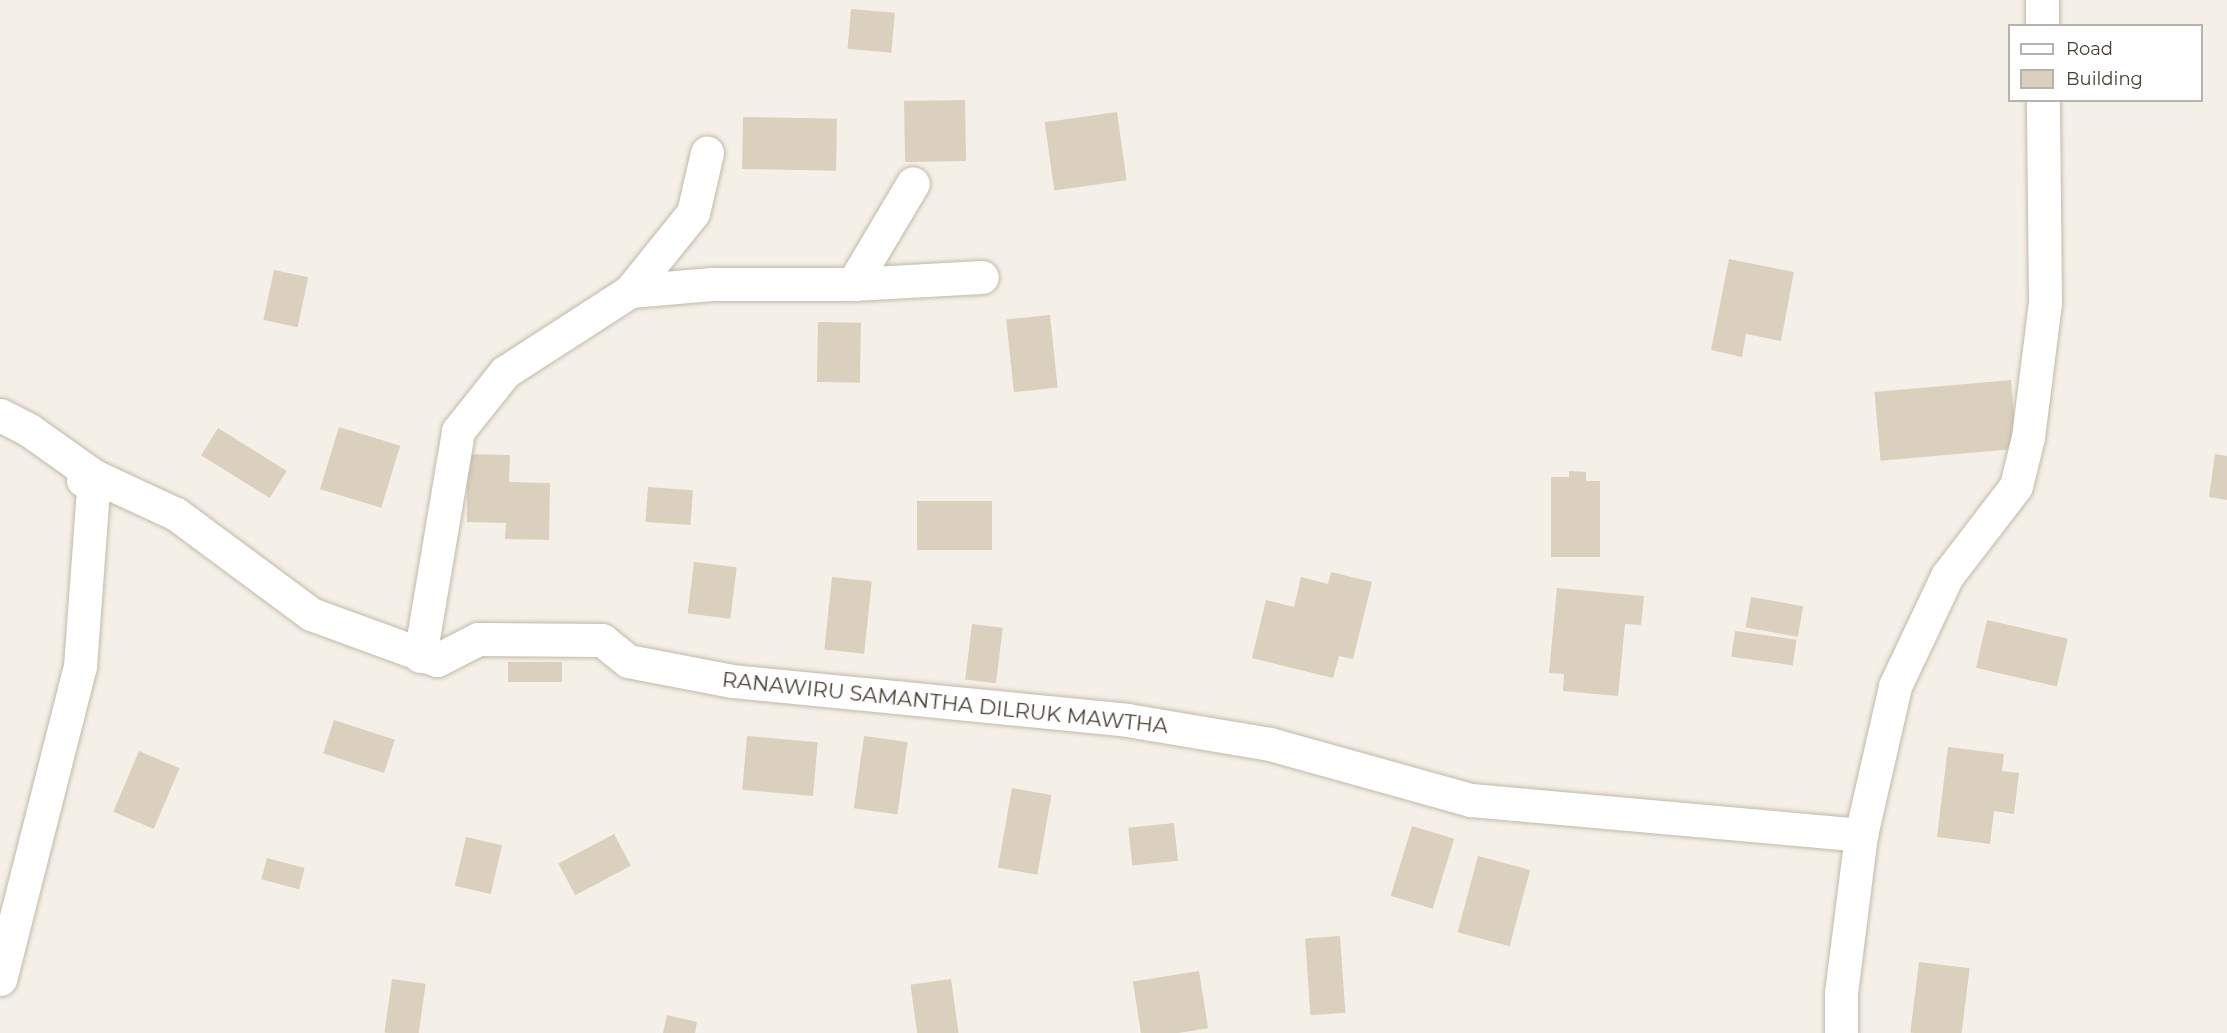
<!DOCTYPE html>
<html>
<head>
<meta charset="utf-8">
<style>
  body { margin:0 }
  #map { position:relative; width:2227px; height:1033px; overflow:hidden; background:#f5f0e7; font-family:Montserrat,sans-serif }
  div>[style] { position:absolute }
  .building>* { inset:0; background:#dbcfbe; transform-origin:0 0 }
  .roads { filter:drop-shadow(0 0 2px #c2b8a9) drop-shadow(0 0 2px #c2b8a9) }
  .minor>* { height:33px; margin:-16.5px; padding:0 16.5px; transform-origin:16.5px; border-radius:16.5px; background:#fff }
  span { translate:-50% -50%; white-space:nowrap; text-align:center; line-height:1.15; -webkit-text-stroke:5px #fff; paint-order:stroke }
  .street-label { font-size:21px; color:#494135 }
  .legend { position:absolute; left:2008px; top:24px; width:195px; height:78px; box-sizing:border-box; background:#fff; border:2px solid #b6b3ae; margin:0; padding:8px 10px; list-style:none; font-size:18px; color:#494135 }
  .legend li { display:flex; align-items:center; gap:12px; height:30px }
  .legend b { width:30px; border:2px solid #b6b3ae }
</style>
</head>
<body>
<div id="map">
  <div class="building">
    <div style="left:851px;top:9px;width:44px;height:40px;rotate:5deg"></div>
    <div style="left:965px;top:100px;width:61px;height:61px;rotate:89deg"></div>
    <div style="left:1117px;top:112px;width:69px;height:73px;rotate:82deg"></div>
    <div style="left:743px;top:117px;width:94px;height:52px;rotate:1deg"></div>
    <div style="clip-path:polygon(1729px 259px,1794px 272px,1781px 341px,1746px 334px,1742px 357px,1711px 350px)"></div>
    <div style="left:274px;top:270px;width:35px;height:51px;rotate:12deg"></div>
    <div style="left:1050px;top:315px;width:73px;height:44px;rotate:84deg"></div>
    <div style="left:818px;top:322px;width:43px;height:60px;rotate:1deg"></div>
    <div style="left:2011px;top:380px;width:69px;height:137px;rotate:85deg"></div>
    <div style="left:339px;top:427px;width:64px;height:65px;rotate:17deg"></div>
    <div style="left:218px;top:428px;width:81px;height:32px;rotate:32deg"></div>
    <div style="clip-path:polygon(467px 454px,510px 455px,509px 482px,550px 483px,549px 540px,505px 539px,506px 523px,467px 522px)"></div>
    <div style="clip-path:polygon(2215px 454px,2227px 456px,2227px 500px,2209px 497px)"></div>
    <div style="clip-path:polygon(1569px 471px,1586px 472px,1586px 481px,1600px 481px,1600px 557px,1551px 557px,1551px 477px,1569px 477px)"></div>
    <div style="left:648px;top:487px;width:45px;height:35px;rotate:4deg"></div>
    <div style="left:917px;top:501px;width:75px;height:49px"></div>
    <div style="left:694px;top:562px;width:43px;height:52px;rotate:7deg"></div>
    <div style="clip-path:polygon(1331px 572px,1372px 582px,1353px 659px,1339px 656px,1333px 678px,1252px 658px,1266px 600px,1294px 607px,1301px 577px,1328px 584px)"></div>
    <div style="left:832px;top:577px;width:40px;height:73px;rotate:6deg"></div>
    <div style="clip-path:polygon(1557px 588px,1644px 596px,1641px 625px,1625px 624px,1618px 696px,1563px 691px,1564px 674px,1549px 673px)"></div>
    <div style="left:1751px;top:597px;width:53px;height:31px;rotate:10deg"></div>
    <div style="left:1987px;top:620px;width:83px;height:49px;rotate:13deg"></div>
    <div style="left:972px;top:624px;width:31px;height:56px;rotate:7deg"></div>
    <div style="left:1735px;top:631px;width:62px;height:26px;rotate:8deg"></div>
    <div style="left:562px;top:662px;width:20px;height:54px;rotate:90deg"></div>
    <div style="left:334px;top:720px;width:64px;height:35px;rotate:18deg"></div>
    <div style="left:747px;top:736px;width:71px;height:54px;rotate:5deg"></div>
    <div style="left:864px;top:736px;width:44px;height:73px;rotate:8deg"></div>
    <div style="clip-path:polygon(1948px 747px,2004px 754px,2002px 771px,2019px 773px,2014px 814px,1994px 811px,1990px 844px,1937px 837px)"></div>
    <div style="left:139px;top:751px;width:44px;height:66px;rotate:23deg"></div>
    <div style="left:1012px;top:788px;width:40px;height:81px;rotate:10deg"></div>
    <div style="left:1174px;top:823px;width:38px;height:46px;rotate:84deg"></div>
    <div style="left:1412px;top:826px;width:44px;height:73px;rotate:17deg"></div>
    <div style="left:614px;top:834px;width:36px;height:63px;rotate:62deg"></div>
    <div style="left:466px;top:837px;width:37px;height:50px;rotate:13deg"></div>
    <div style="left:1478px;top:856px;width:54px;height:79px;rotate:15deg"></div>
    <div style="left:267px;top:858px;width:39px;height:22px;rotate:15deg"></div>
    <div style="left:1340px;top:936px;width:77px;height:35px;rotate:86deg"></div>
    <div style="left:1919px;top:962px;width:51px;height:71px;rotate:7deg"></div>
    <div style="left:1199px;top:971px;width:58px;height:67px;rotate:81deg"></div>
    <div style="left:392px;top:979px;width:34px;height:54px;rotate:8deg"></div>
    <div style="left:951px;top:979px;width:55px;height:41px;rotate:82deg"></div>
    <div style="clip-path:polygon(667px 1015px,697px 1022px,695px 1033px,663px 1033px)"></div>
  </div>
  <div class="roads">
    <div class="minor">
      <div style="left:2042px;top:0;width:26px;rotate:90deg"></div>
      <div style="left:853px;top:284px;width:117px;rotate:-59.3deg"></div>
      <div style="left:630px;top:291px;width:82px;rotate:-4.9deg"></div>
      <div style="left:712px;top:284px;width:141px"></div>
      <div style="left:853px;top:284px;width:129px;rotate:-3.1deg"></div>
      <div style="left:0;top:415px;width:33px;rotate:27deg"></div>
      <div style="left:29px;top:430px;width:80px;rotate:35.3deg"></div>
      <div style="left:94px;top:476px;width:191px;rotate:94.2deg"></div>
      <div style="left:80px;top:666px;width:323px;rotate:104.3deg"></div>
      <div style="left:83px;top:480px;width:12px;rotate:-20deg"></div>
      <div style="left:94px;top:476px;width:90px;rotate:24.9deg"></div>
      <div style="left:176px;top:514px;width:168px;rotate:36.5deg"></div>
      <div style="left:311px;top:614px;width:134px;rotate:20.1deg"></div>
      <div style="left:437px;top:660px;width:46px;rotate:-27.1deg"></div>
      <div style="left:478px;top:639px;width:124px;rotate:0.5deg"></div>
      <div style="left:602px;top:640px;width:33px;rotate:39deg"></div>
      <div style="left:628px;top:661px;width:106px;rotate:10.9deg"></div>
      <div style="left:732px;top:681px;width:397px;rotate:5.6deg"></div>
      <div style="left:1127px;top:720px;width:145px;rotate:9.5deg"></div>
      <div style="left:1270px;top:744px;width:209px;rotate:15.6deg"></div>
      <div style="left:1471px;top:800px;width:392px;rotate:5.1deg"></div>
      <div style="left:420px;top:656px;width:228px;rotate:-80.4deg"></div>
      <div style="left:458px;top:431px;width:75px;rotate:-51.5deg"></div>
      <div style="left:505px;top:372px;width:149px;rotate:-32.9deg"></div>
      <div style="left:630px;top:291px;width:100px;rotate:-51.1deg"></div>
      <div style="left:693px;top:213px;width:62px;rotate:-76.9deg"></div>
      <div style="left:1841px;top:1033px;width:40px;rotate:-90deg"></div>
      <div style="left:1841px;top:993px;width:159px;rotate:-82.8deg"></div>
      <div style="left:1861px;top:835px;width:153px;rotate:-77.1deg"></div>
      <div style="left:1895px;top:686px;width:122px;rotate:-64.7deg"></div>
      <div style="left:1947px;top:576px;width:113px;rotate:-52.5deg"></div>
      <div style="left:2016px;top:486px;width:50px;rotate:-76.2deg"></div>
      <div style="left:2028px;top:437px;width:135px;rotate:-82.8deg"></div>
      <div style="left:2045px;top:303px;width:203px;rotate:-90.6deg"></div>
    </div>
  </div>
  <div class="street-label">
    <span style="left:945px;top:703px;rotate:6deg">RANAWIRU SAMANTHA DILRUK MAWTHA</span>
  </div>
  <ul class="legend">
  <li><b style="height:8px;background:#fff"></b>Road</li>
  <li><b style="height:16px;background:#dbcfbe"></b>Building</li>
  </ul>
</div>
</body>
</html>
